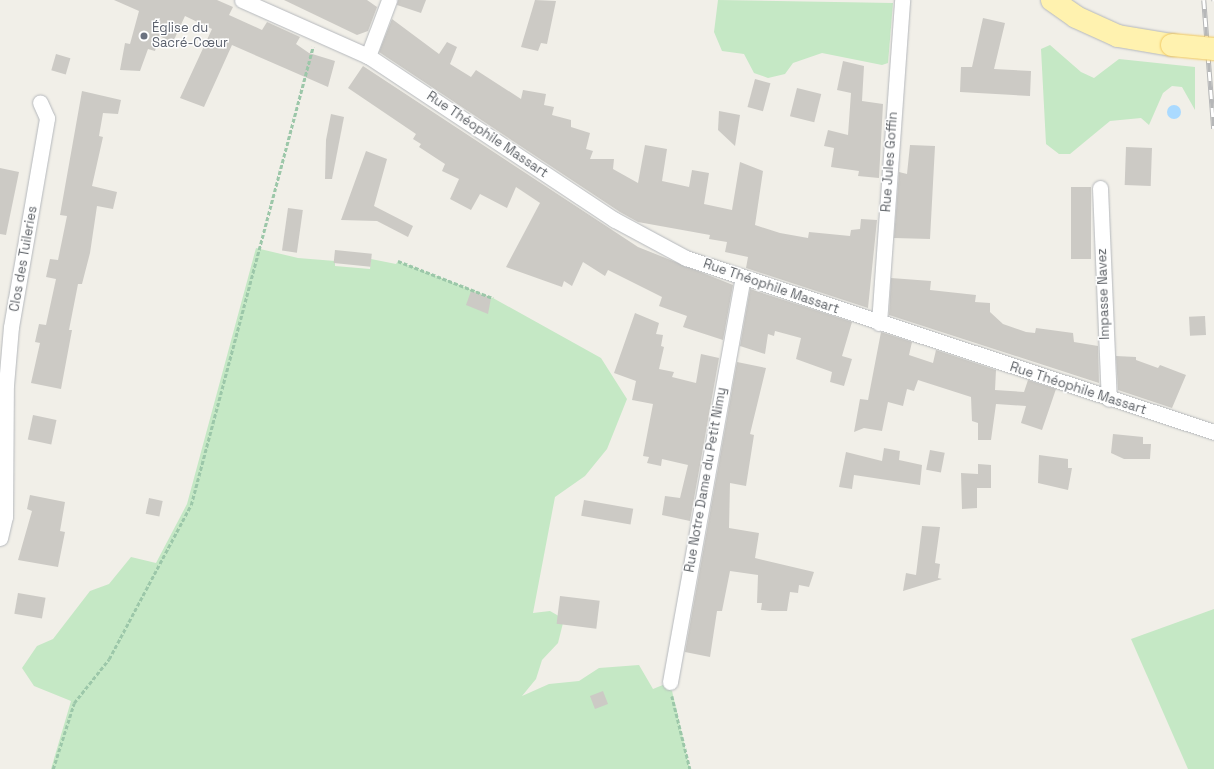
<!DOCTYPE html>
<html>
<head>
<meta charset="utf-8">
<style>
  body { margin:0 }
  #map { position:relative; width:1214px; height:769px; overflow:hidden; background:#f1efe8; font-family:"Space Grotesk",sans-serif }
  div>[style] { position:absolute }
  .green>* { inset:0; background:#c5e8c5 }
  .water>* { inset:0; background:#aadaff }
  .round { border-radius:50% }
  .building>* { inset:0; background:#cccac5; transform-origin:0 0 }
  .path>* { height:2.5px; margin-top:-1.25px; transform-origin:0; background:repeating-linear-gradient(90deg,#9cc7a9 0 4px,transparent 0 6px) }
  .roads { filter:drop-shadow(0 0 1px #b5b8bc) drop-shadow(0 0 1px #b5b8bc) }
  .minor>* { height:15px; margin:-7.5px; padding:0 7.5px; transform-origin:7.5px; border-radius:7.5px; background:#fff }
  .primary>* { height:22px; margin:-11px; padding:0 11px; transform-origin:11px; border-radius:11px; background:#fff2af }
  .rail>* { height:4.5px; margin-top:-2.25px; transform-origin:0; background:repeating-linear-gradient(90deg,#fff 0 9px,#b6b7b8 0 18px); box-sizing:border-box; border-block:1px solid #b6b7b8 }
  .bridges { filter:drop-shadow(0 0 1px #f2c960) drop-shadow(0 0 1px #f2c960) }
  .primary-bridge>* { height:22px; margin:-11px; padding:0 11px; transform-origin:11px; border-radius:11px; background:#fff2af }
  .dots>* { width:11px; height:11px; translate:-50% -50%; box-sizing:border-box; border:2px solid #fff; border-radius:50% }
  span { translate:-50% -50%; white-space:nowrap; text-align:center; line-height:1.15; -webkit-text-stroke:3px #fff; paint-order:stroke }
  .worship-label { font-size:13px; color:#5b616d }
  .left { translate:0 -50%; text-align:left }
  .street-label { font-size:13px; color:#5f6368 }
</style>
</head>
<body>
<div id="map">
  <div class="green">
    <div style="clip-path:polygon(718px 0,893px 3px,888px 63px,882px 65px,822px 53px,793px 63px,785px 74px,768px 78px,754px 73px,744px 54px,722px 51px,714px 32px)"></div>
    <div style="clip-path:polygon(1050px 45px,1081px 72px,1094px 78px,1119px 59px,1195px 67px,1195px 110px,1182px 87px,1172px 86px,1163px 93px,1149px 125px,1141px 118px,1110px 121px,1070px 154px,1059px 154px,1046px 144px,1041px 49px)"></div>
    <div style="clip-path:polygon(256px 248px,298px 258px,335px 261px,335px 266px,370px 269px,371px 259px,396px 264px,398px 261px,493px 298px,601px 358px,627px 399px,607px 449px,585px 476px,555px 497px,533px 613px,550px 611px,564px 619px,558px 643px,542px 660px,536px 679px,522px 696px,549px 684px,579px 681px,599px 668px,639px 665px,653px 689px,670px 682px,690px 769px,51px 769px,71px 701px,34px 686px,22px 668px,37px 646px,53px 639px,90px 591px,109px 584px,131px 557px,156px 563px,187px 504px)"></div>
    <div style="clip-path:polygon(1214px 609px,1214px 769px,1188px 769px,1131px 639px)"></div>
  </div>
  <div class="water">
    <div class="round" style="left:1167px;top:105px;width:14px;height:14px"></div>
  </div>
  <div class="building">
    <div style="clip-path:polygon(114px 0,217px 0,233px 7px,229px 15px,262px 30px,267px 22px,300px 37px,296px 44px,309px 53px,335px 61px,328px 87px,232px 45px,204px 107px,180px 98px,212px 29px,185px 16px,173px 42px,159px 36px,155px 51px,148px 49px,140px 71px,120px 70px,125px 43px,130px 44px,139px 11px)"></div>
    <div style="clip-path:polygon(284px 0,367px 0,377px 7px,368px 31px,357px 35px)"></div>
    <div style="clip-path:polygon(398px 0,426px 0,421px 13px,397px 5px)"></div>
    <div style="clip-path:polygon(535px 0,556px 1px,547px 44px,541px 43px,538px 51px,521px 47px)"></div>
    <div style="clip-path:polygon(983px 18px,1005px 23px,994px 69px,1031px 71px,1030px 96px,960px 92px,961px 67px,972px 67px)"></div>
    <div style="clip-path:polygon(392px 19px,439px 54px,447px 42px,457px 47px,450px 64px,471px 77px,476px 70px,521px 99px,523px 90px,546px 94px,544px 105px,554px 107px,552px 115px,571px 120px,571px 127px,590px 133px,586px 149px,593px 151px,590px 159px,614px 159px,613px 169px,638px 183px,645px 145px,667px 149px,662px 181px,689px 187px,692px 170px,709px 173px,704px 204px,732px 210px,740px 162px,763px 171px,755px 225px,780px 233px,808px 238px,809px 232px,850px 236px,851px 230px,860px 229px,861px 219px,877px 220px,868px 308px,746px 268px,748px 257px,725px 252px,727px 242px,709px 239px,710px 235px,638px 222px,620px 212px,379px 52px)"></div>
    <div style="left:56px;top:54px;width:15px;height:17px;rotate:16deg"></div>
    <div style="clip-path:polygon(843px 61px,864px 66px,862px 101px,883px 104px,879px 178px,858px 176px,859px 171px,831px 167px,834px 148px,824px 146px,828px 130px,848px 135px,851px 93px,837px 90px)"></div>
    <div style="clip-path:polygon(363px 66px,638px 247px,733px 285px,723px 340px,683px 327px,687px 316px,659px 306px,662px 297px,608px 270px,605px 276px,583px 262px,572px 286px,564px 281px,562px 287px,506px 267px,540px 203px,516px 187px,507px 208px,480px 194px,471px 210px,450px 199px,459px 179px,442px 171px,445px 164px,419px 147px,421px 144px,413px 139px,416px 134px,348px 88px)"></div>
    <div style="left:755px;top:79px;width:16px;height:29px;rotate:15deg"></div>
    <div style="left:797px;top:88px;width:25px;height:29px;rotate:14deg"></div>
    <div style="clip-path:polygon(82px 91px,121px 100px,118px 114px,103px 113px,99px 136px,103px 137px,92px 186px,117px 192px,113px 209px,97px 206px,90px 253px,82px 284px,78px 284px,69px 330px,72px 330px,61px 389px,31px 383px,40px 343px,35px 342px,39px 324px,46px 325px,56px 279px,46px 277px,50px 259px,58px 260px,67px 216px,60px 215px)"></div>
    <div style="clip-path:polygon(719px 111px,740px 115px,735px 146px,718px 130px)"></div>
    <div style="clip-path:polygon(331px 114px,344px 117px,332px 179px,325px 179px,326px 140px)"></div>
    <div style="clip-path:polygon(910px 145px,935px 146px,930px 239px,894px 238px,899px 172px,907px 174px)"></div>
    <div style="left:1126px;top:147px;width:26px;height:38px;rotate:2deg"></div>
    <div style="clip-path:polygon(366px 151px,387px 159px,374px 206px,413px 226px,408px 237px,377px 221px,341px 220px)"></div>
    <div style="clip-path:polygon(0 168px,19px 172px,6px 235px,0 234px)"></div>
    <div style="left:1071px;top:187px;width:20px;height:72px"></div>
    <div style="left:288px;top:208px;width:15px;height:43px;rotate:8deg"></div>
    <div style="left:335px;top:250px;width:37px;height:13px;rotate:6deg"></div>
    <div style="clip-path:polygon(891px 278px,931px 281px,930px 290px,976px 295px,975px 302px,990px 303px,990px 312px,1003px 324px,1026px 332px,1035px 333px,1036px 328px,1073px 333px,1074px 342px,1098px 346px,1099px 383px,889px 315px)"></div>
    <div style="clip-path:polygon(750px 289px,852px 322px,842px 356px,852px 359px,844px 386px,830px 382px,832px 372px,796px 359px,801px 338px,775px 331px,774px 336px,768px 334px,765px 354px,740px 346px)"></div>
    <div style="clip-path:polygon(471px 291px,491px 298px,488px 314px,466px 305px)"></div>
    <div style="clip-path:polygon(635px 313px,659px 323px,656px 334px,663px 335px,661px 346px,664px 347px,659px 369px,674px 372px,672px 377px,696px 383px,701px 354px,719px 358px,690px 521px,662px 515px,665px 496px,680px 498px,688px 465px,662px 459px,661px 466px,647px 463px,649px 457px,643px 456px,653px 404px,632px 400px,636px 381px,614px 373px)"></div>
    <div style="left:1205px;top:316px;width:19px;height:16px;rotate:87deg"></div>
    <div style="clip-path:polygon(881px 332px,912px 342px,909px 355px,933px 363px,936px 350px,996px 370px,995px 390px,1024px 392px,1028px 380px,1056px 389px,1042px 430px,1021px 423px,1026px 406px,996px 404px,991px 440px,978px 440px,978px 423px,972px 421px,971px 397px,918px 380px,914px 391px,907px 389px,903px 406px,888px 402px,882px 431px,864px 428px,854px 432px,860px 399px,868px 400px)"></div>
    <div style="clip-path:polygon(1116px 356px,1136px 357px,1136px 360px,1158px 368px,1160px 365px,1186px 375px,1172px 408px,1118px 390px)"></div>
    <div style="clip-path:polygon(737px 362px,766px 368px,750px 434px,754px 435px,746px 486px,730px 483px,729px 528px,759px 533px,755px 558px,814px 572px,809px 587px,799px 585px,798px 593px,790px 592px,787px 611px,770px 611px,761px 610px,762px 603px,757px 603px,758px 575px,730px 571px,722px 611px,717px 611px,710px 657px,685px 652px)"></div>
    <div style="left:33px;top:415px;width:24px;height:25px;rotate:12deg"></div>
    <div style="clip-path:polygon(1113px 434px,1143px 437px,1143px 444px,1151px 444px,1150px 459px,1124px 459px,1111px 453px)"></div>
    <div style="clip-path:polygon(884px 448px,900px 451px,899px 460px,922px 465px,920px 485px,854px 475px,852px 489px,839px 487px,846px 452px,882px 461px)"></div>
    <div style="left:930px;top:450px;width:15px;height:20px;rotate:11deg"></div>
    <div style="clip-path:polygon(1039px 455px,1068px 459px,1068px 468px,1072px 468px,1068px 490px,1038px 483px)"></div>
    <div style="clip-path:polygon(978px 464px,991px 465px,991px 488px,977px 488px,977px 508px,962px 509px,961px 473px,978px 474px)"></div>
    <div style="clip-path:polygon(30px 495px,65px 502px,60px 531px,65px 532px,58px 567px,18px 560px,32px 511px,27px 509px)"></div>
    <div style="left:149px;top:498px;width:14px;height:16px;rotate:12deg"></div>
    <div style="left:584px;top:500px;width:50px;height:16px;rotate:10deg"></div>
    <div style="clip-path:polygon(922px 526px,940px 527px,935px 563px,940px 564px,938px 578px,942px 579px,903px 591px,906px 573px,916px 575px)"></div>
    <div style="left:18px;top:593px;width:28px;height:21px;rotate:10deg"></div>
    <div style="left:560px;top:596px;width:40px;height:28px;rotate:7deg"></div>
    <div style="left:603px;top:691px;width:14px;height:14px;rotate:69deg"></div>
  </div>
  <div class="path">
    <div style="left:398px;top:261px;width:102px;rotate:21.3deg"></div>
    <div style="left:672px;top:696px;width:75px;rotate:76.1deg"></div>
    <div style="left:53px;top:769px;width:69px;rotate:-72.3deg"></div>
    <div style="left:74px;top:703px;width:56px;rotate:-51.5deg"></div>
    <div style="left:109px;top:659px;width:174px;rotate:-62deg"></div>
    <div style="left:191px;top:505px;width:474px;rotate:-75.1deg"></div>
  </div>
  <div class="roads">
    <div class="minor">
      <div style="left:242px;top:0;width:138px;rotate:24deg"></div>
      <div style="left:368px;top:56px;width:296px;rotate:33.6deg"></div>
      <div style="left:615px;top:220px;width:81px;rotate:28.2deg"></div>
      <div style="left:686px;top:258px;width:556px;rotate:18.24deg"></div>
      <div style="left:368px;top:56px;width:60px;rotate:-69.4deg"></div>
      <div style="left:1100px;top:188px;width:211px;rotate:87.6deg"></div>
      <div style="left:879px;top:323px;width:324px;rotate:-85.9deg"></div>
      <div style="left:0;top:538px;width:22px;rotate:-77deg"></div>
      <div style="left:5px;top:517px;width:132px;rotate:-89.6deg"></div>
      <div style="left:6px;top:385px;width:58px;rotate:-85.1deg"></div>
      <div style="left:11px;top:327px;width:212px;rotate:-80.2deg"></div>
      <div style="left:47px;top:118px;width:17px;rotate:-114deg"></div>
      <div style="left:670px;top:682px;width:411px;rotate:-79.8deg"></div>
    </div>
    <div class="primary">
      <div style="left:1052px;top:0;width:29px;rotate:35deg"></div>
      <div style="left:1076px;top:17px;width:46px;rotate:24.3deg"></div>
      <div style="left:1118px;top:36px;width:55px;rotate:9.5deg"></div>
    </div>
  </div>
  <div class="rail">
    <div style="left:1204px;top:0;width:129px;rotate:85.6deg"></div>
    <div style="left:1214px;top:0;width:1px;rotate:90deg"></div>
  </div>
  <div class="bridges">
    <div class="primary-bridge">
      <div style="left:1172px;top:45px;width:42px;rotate:5.4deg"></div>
    </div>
  </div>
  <div class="dots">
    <div style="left:144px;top:36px;background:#6b7280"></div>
  </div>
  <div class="worship-label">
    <span class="left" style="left:152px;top:36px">Église du<br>Sacré-Cœur</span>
  </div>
  <div class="street-label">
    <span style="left:487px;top:135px;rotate:34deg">Rue Théophile Massart</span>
    <span style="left:890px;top:162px;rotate:-86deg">Rue Jules Goffin</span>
    <span style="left:24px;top:259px;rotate:-80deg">Clos des Tuileries</span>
    <span style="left:771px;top:287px;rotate:19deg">Rue Théophile Massart</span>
    <span style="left:1104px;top:294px;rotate:-92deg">Impasse Navez</span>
    <span style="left:1078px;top:389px;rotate:18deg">Rue Théophile Massart</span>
    <span style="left:706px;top:480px;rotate:-80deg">Rue Notre Dame du Petit Nimy</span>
  </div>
</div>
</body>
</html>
